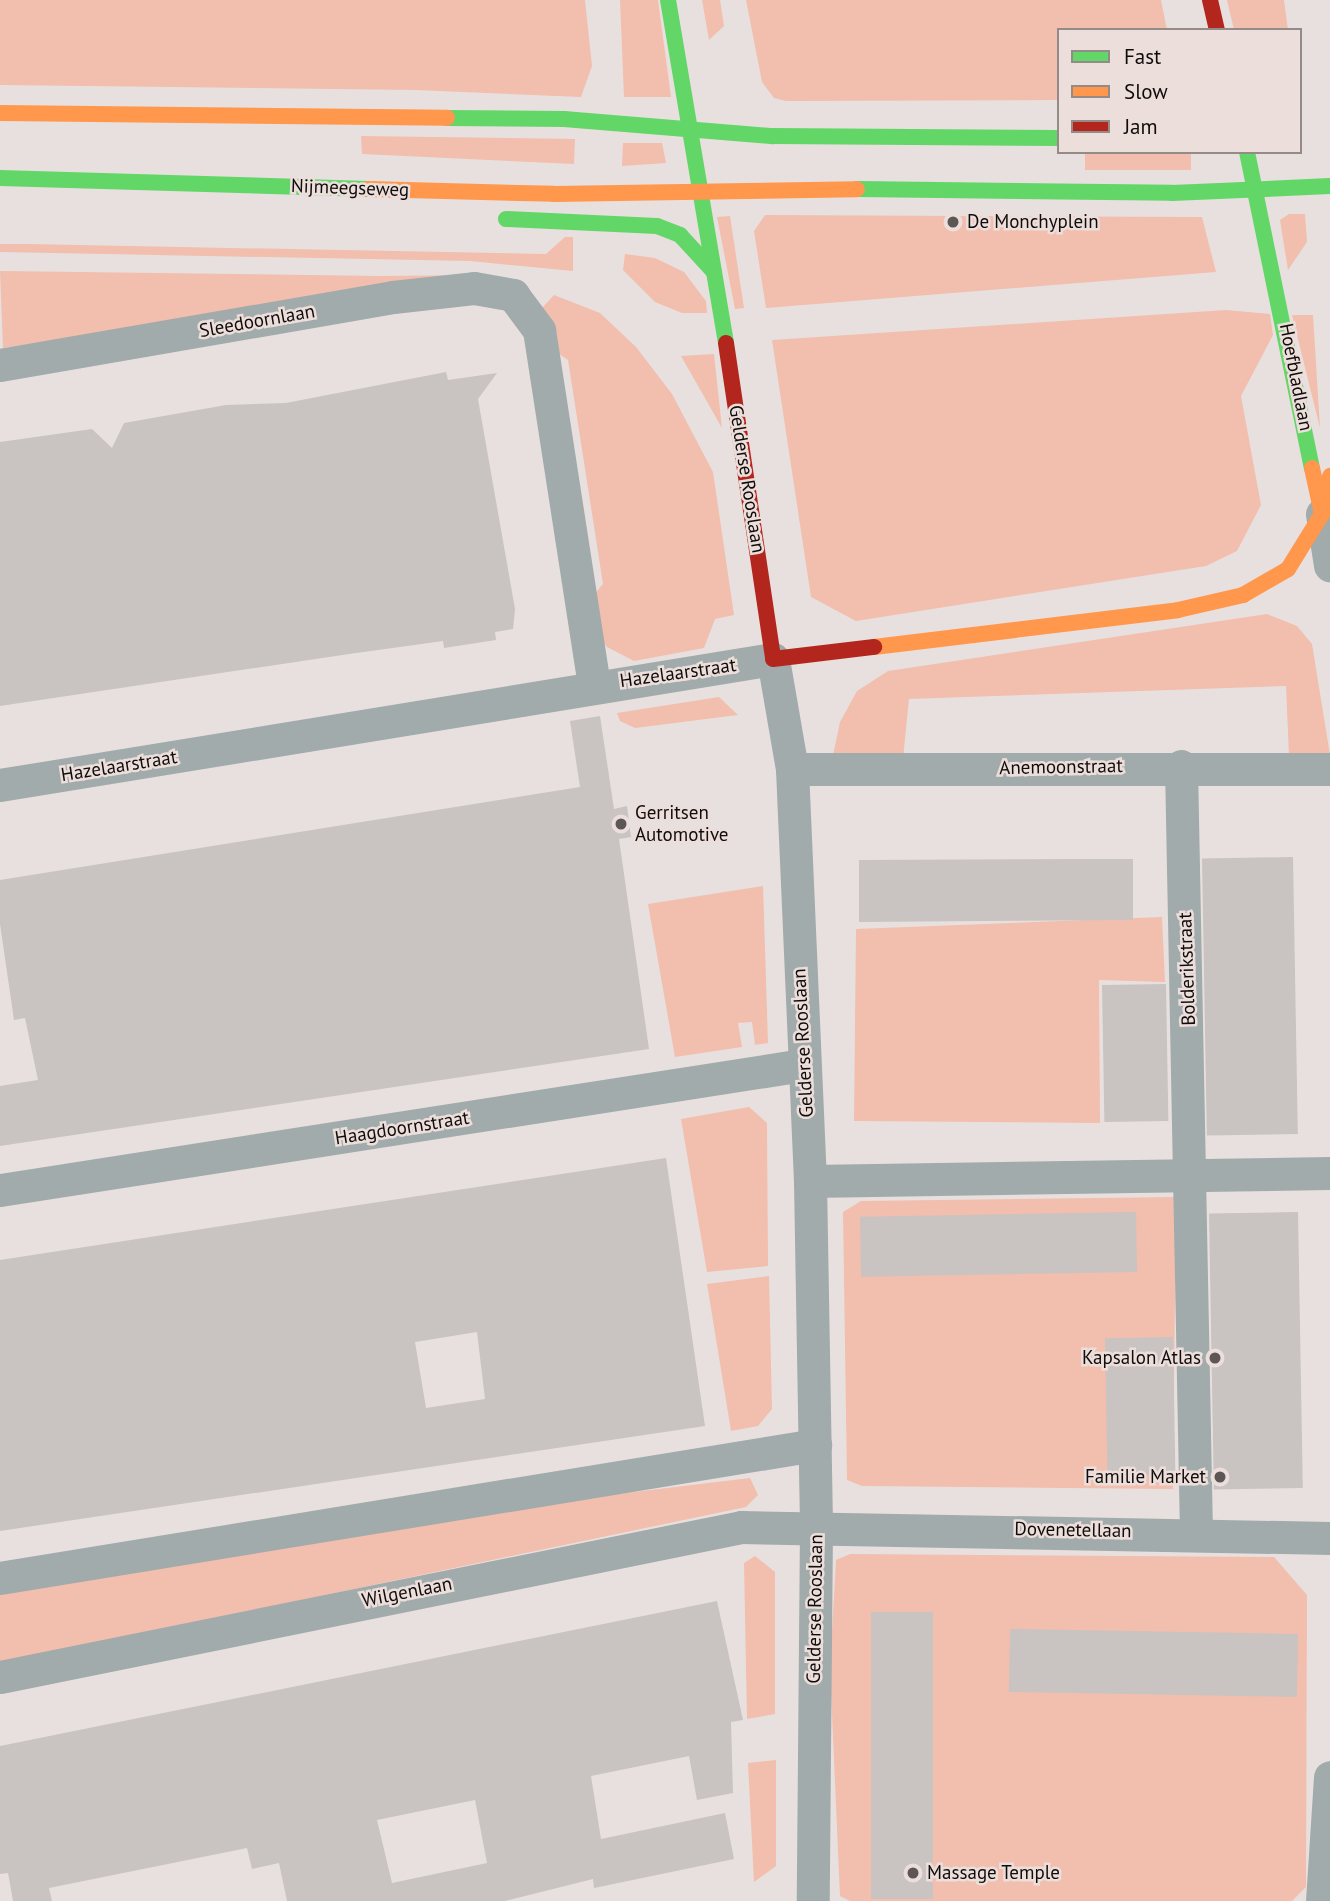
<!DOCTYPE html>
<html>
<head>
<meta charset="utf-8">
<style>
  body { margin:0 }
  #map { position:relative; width:1330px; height:1901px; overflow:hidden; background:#e8e0de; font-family:"PT Sans",sans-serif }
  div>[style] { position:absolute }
  .green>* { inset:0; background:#f2beae; transform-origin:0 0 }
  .building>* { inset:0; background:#c9c3c1; transform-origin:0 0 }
  .street>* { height:33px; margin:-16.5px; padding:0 16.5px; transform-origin:16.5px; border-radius:16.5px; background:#a1abab }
  .fast>* { height:16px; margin:-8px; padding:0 8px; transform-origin:8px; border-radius:8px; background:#63d668 }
  .slow>* { height:16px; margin:-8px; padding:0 8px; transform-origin:8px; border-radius:8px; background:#ff974d }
  .jam>* { height:16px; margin:-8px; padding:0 8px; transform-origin:8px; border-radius:8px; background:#b3261e }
  .dots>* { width:19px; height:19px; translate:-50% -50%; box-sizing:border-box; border:4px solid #ecdeda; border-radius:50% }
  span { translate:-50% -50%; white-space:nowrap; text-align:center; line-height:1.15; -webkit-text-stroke:5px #ecdeda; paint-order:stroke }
  .street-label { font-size:19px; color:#100c0b }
  .poi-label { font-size:19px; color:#100c0b }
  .left { translate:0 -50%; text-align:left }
  .right { translate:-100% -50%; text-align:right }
  .legend { position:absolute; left:1057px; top:28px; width:245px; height:126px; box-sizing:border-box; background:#ecdeda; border:2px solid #948a87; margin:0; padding:9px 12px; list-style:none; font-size:21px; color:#100c0b }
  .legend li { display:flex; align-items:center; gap:14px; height:35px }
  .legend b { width:35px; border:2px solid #948a87 }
</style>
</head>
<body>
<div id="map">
  <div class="green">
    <div style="clip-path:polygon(0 0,585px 0,592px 66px,581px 97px,416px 90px,0 85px)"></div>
    <div style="clip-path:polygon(620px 0,658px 0,671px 97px,624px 97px)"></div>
    <div style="clip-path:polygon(702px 0,720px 0,724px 26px,709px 40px)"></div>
    <div style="clip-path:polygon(746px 0,1161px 0,1167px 30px,1059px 30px,1059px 100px,786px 101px,774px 98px,762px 82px)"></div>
    <div style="clip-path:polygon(1227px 0,1284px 0,1288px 30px,1234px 30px)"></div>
    <div style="clip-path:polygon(361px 136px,575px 139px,574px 164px,362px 154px)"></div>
    <div style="clip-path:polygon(623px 143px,662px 143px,666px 163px,622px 166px)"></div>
    <div style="left:1085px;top:152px;width:106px;height:18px"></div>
    <div style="clip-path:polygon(1289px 214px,1305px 214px,1307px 242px,1288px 270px,1280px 220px)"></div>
    <div style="clip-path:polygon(765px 215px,1202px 217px,1216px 272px,766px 308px,754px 231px)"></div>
    <div style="clip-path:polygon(730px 216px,744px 308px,735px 309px,717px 217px)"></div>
    <div style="clip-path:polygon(565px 237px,573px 237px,573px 271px,470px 261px,0 252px,0 244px,28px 244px,546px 254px)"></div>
    <div style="clip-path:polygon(625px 254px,655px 258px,684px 272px,706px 301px,707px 313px,682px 313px,655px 302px,623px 270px)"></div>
    <div style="clip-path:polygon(0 271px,381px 276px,480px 275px,3px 348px)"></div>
    <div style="clip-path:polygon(554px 295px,600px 313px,636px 347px,672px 394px,713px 472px,734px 615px,715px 619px,704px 648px,634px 661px,607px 647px,597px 634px,591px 598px,603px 584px,568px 360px,553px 350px,542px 308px)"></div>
    <div style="clip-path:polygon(1226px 310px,1270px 314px,1273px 335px,1241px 396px,1261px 505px,1237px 551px,1206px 566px,856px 621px,811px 597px,772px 340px)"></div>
    <div style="clip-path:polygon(1292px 315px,1313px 315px,1320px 428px)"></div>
    <div style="clip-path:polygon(714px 354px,722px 428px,681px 356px)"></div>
    <div style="clip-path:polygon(1267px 614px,1297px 626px,1312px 644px,1330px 755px,1289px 756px,1286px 686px,909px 699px,903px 759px,832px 760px,840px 722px,857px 691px,888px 671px)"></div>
    <div style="clip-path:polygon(719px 697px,738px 715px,635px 728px,620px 721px,617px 713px)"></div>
    <div style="clip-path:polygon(763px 886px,768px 1043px,755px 1045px,752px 1022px,738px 1023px,742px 1047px,675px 1057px,648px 904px)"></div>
    <div style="clip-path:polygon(1162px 917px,1165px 982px,1099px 980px,1100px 1123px,854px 1121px,856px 929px)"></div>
    <div style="clip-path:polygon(749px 1107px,767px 1123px,768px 1266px,707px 1272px,681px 1119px)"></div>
    <div style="clip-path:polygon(1176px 1197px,1173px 1489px,862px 1486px,847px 1480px,843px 1212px,861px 1201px)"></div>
    <div style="clip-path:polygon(769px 1276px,772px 1409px,758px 1426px,731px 1431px,707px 1284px)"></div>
    <div style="clip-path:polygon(750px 1478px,758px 1495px,746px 1507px,0 1663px,0 1592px,609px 1495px)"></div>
    <div style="clip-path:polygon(850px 1554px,1274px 1557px,1307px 1595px,1306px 1887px,1292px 1901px,850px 1901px,840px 1896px,830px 1669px,836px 1560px)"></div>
    <div style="clip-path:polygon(755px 1556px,775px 1572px,775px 1714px,747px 1719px,744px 1563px)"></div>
    <div style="clip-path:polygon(776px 1760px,776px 1866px,754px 1882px,748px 1763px)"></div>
  </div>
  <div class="building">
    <div style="clip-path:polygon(446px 372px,448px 380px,497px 373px,478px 399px,515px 609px,513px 629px,495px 632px,496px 640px,444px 648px,443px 641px,349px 654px,0 706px,0 442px,92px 429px,112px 448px,124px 423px,226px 405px,286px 403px)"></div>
    <div style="clip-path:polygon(600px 716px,614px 809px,627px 806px,631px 837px,619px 839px,649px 1049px,0 1146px,0 1086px,38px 1080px,25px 1018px,14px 1020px,0 924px,0 880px,580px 787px,570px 721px)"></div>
    <div style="left:1293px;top:857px;width:277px;height:91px;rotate:89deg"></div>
    <div style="clip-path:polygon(1086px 859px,1133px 859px,1133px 920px,859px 922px,859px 860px)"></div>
    <div style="left:1166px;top:984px;width:137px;height:64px;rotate:89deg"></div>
    <div style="clip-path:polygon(evenodd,666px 1158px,705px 1426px,0 1531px,0 1260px,666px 1158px,477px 1332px,485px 1399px,426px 1408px,415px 1342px,477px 1332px)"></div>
    <div style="left:1136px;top:1212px;width:60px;height:276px;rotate:89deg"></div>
    <div style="left:1298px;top:1212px;width:276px;height:89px;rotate:89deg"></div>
    <div style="left:1173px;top:1337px;width:138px;height:68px;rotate:89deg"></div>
    <div style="clip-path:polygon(evenodd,717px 1601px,743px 1720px,731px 1722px,733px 1793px,697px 1800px,689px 1756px,591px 1776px,601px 1839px,725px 1813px,734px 1859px,594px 1888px,593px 1879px,505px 1901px,287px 1901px,279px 1863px,252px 1869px,247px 1848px,49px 1888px,52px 1901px,13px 1901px,8px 1873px,0 1874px,0 1746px,717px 1601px,475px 1800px,487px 1863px,392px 1883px,377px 1820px,475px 1800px)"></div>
    <div style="left:871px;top:1612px;width:62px;height:287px"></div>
    <div style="left:1010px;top:1629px;width:288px;height:63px;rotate:1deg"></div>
  </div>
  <div class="street">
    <div style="left:0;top:365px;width:399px;rotate:-9.8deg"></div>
    <div style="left:393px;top:297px;width:81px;rotate:-6.3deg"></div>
    <div style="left:474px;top:288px;width:40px;rotate:10deg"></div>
    <div style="left:513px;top:295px;width:44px;rotate:53.4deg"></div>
    <div style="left:539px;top:330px;width:358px;rotate:81.2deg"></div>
    <div style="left:1322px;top:514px;width:52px;rotate:81.1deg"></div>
    <div style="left:1181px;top:766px;width:766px;rotate:88.88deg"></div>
    <div style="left:792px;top:769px;width:538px"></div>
    <div style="left:0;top:785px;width:783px;rotate:-9.26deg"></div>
    <div style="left:773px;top:659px;width:112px;rotate:80.2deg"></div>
    <div style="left:792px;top:769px;width:412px;rotate:87.5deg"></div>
    <div style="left:810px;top:1181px;width:345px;rotate:89deg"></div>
    <div style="left:816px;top:1526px;width:375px;rotate:90.5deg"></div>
    <div style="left:810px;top:1181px;width:520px;rotate:-0.88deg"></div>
    <div style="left:0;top:1190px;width:813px;rotate:-8.85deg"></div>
    <div style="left:0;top:1578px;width:826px;rotate:-9.27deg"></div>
    <div style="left:0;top:1677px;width:756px;rotate:-11.44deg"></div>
    <div style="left:741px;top:1527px;width:589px;rotate:1.07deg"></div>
    <div style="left:1322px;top:1901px;width:124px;rotate:-86.3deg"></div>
  </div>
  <div class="fast">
    <div style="left:668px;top:0;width:348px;rotate:80.4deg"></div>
    <div style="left:447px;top:118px;width:117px;rotate:0.5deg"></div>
    <div style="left:564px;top:119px;width:210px;rotate:4.7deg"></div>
    <div style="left:773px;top:136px;width:286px;rotate:0.4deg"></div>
    <div style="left:1247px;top:152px;width:323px;rotate:78.4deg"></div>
    <div style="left:0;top:178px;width:368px;rotate:1.7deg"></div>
    <div style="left:857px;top:189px;width:315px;rotate:0.7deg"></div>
    <div style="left:1172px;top:193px;width:158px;rotate:-2.5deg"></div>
    <div style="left:506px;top:219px;width:151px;rotate:2.7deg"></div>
    <div style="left:657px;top:226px;width:25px;rotate:21deg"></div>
    <div style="left:680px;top:235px;width:50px;rotate:47.4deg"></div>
  </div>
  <div class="slow">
    <div style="left:0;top:113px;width:447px;rotate:0.6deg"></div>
    <div style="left:368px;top:189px;width:186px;rotate:1.5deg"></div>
    <div style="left:554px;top:194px;width:303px;rotate:-0.9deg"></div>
    <div style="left:1322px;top:514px;width:39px;rotate:-78deg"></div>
    <div style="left:874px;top:647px;width:306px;rotate:-6.9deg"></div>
    <div style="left:1178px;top:610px;width:67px;rotate:-13deg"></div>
    <div style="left:1243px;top:595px;width:52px;rotate:-30deg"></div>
    <div style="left:1288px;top:569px;width:65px;rotate:-58.3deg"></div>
    <div style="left:1322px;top:514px;width:47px;rotate:-102.3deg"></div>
  </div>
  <div class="jam">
    <div style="left:1210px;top:0;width:31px;rotate:77deg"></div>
    <div style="left:726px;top:343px;width:319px;rotate:81.5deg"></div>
    <div style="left:773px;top:659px;width:102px;rotate:-6.8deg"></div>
  </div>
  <div class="dots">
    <div style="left:953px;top:222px;background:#5c5655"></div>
    <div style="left:621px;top:824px;background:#5c5655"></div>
    <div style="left:1215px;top:1358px;background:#5c5655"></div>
    <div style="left:1220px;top:1477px;background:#5c5655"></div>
    <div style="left:913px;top:1873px;background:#5c5655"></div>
  </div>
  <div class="street-label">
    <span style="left:350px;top:188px;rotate:2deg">Nijmeegseweg</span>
    <span style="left:257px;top:321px;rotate:-10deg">Sleedoornlaan</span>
    <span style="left:1296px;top:377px;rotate:79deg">Hoefbladlaan</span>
    <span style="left:747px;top:479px;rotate:81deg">Gelderse Rooslaan</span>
    <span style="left:678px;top:673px;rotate:-8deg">Hazelaarstraat</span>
    <span style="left:119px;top:766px;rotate:-9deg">Hazelaarstraat</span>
    <span style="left:1061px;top:767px;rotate:-1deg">Anemoonstraat</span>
    <span style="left:1187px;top:969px;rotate:-92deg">Bolderikstraat</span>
    <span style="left:803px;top:1043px;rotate:-93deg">Gelderse Rooslaan</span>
    <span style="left:402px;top:1128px;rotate:-9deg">Haagdoornstraat</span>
    <span style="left:1073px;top:1530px;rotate:1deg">Dovenetellaan</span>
    <span style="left:407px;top:1592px;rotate:-11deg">Wilgenlaan</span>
    <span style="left:815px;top:1609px;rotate:-89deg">Gelderse Rooslaan</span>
  </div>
  <div class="poi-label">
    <span class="left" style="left:967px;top:222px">De Monchyplein</span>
    <span class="left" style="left:635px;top:824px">Gerritsen<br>Automotive</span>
    <span class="right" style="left:1201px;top:1358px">Kapsalon Atlas</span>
    <span class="right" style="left:1206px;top:1477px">Familie Market</span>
    <span class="left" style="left:927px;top:1873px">Massage Temple</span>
  </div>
  <ul class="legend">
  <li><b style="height:9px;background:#63d668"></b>Fast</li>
  <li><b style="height:9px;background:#ff974d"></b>Slow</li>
  <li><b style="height:9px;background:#b3261e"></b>Jam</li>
  </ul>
</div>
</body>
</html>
